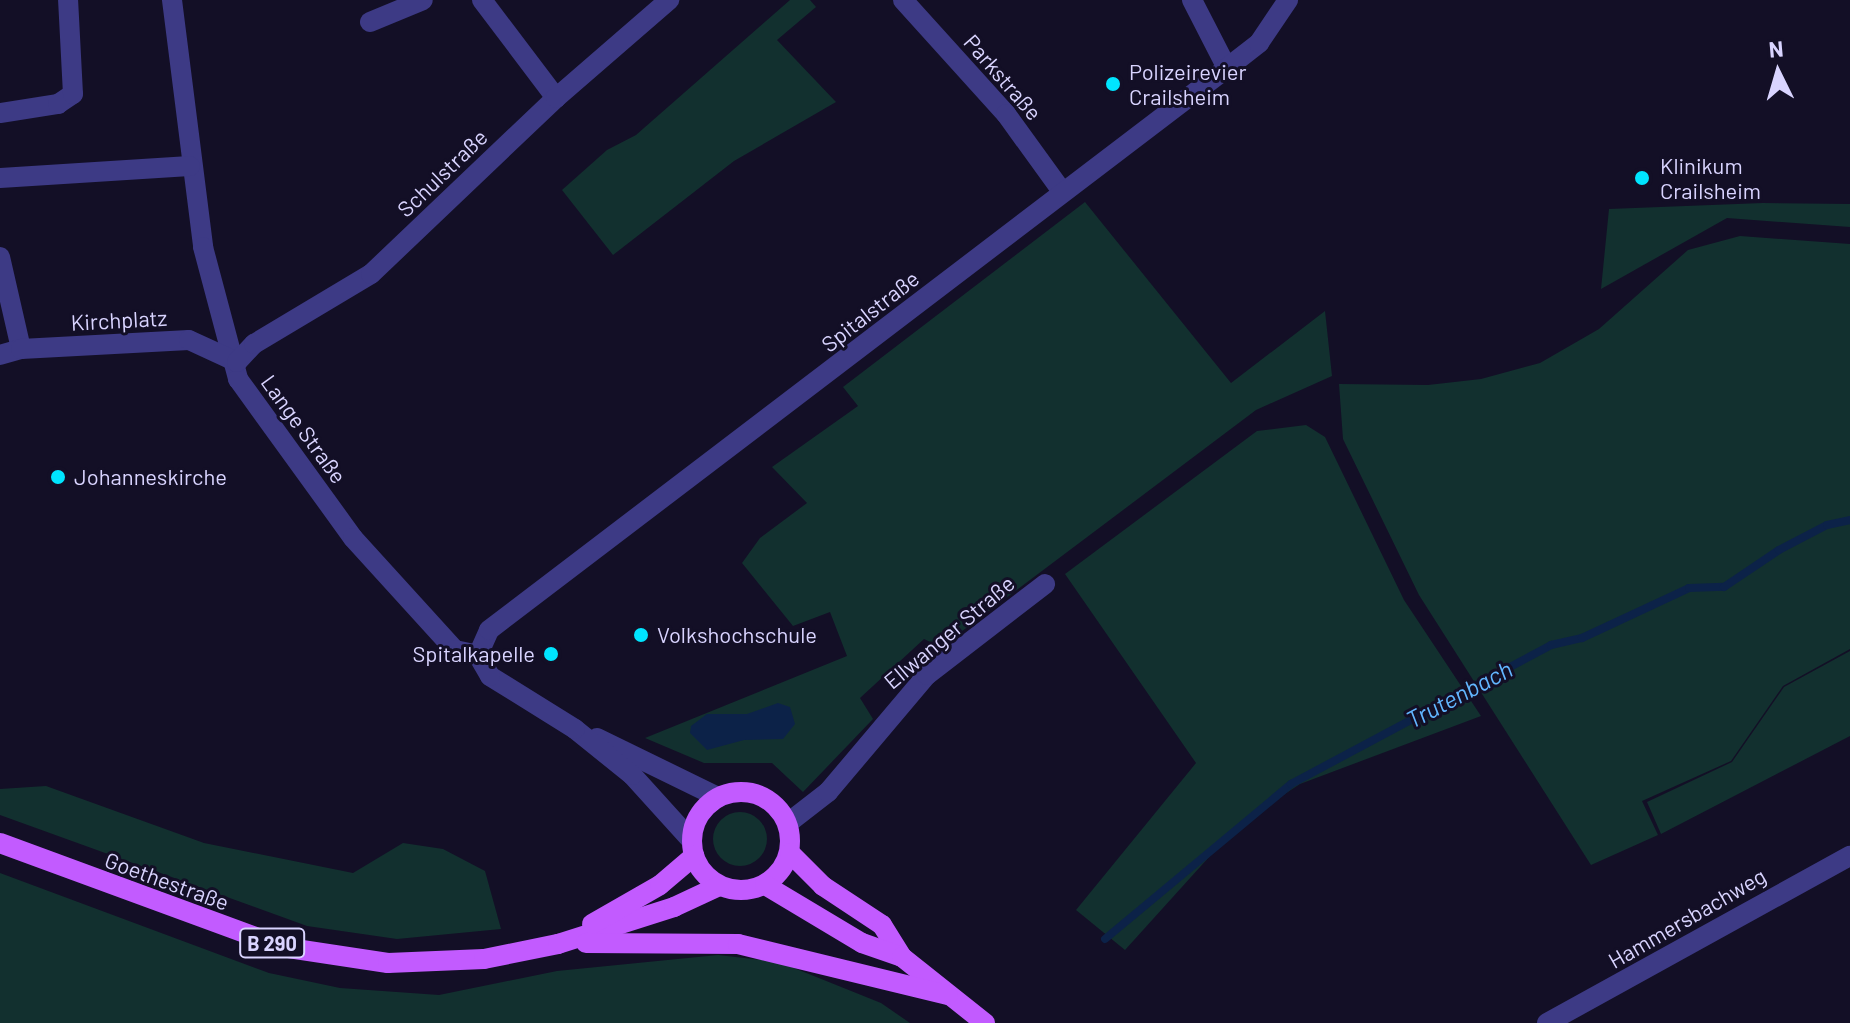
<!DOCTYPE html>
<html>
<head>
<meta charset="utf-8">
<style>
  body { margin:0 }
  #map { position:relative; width:1850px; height:1023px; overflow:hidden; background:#130f26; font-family:Barlow,sans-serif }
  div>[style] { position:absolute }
  .green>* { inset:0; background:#12302f }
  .round { border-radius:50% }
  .water>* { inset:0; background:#0c2248 }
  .stream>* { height:8px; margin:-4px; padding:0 4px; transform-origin:4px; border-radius:4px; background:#0c2248 }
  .minor>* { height:20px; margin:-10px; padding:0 10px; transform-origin:10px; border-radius:10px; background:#3d3a85 }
  .primary>* { height:20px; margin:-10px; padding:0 10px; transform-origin:10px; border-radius:10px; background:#c25bff }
  .primary>.ring { margin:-10px; padding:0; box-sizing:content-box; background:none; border:20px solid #c25bff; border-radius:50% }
  .dots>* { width:22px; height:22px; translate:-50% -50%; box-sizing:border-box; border:4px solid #130f26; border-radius:50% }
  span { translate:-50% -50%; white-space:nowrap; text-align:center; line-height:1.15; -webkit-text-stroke:6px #130f26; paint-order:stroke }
  .shield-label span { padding:2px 6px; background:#130f26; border:2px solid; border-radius:6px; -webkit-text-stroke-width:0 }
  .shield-label { font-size:20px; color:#d9d4ff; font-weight:700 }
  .poi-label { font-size:22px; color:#d9d4ff }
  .left { translate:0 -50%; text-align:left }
  .right { translate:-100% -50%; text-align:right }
  .street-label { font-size:22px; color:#d9d4ff }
  .water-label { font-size:24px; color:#62b6ff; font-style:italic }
  .north { position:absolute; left:1738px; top:32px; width:80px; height:80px; -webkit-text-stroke:6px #130f26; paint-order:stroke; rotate:355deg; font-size:22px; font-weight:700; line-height:32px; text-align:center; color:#d9d4ff }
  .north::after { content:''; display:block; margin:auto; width:28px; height:36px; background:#d9d4ff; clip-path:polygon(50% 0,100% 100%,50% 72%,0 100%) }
</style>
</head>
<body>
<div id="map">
  <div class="green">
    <div style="clip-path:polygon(790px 0,810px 0,816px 7px,777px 40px,836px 102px,734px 161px,613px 255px,562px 190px,607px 150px,636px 135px)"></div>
    <div style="clip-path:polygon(1085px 202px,1231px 383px,1325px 311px,1332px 376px,1256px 410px,941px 647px,924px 639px,860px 698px,873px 719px,803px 792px,772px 763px,704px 763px,645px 738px,847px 656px,830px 612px,793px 626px,742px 563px,760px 538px,807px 503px,772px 467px,858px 406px,843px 387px)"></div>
    <div style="clip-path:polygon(1763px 203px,1850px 204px,1850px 227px,1727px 218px,1601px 289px,1609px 209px)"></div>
    <div style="clip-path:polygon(1740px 236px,1850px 244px,1850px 649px,1783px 686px,1731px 761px,1642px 801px,1658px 835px,1591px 865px,1419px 595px,1343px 439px,1339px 384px,1428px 385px,1481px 379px,1540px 363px,1599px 329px,1688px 250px)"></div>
    <div style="clip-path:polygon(1306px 425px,1325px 437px,1404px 600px,1481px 716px,1300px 784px,1238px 825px,1125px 950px,1076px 910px,1196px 763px,1065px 574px,1257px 431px)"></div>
    <div style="clip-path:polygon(1850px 651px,1850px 736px,1661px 834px,1647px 802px,1732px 762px,1784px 687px)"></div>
    <div style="clip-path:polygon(46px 786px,204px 843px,353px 873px,403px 843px,443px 849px,485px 871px,501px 929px,397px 939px,307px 926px,0 815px,0 789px)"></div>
    <div class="round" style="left:713px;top:812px;width:54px;height:54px"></div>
    <div style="clip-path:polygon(0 873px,269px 973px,340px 988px,439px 995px,557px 971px,718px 955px,779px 962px,881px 1003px,910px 1023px,0 1023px)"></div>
  </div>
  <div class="water">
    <div style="clip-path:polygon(778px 703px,790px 707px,795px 724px,783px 739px,744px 740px,707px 750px,690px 733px,691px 726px,707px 714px,747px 714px)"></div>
  </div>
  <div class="stream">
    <div style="left:1105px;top:939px;width:242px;rotate:-39.8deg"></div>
    <div style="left:1291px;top:784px;width:295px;rotate:-28.1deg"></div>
    <div style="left:1551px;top:645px;width:32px;rotate:-13deg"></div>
    <div style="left:1582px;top:638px;width:118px;rotate:-25deg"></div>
    <div style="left:1689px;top:588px;width:35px;rotate:-2deg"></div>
    <div style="left:1724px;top:587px;width:66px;rotate:-33.9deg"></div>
    <div style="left:1779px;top:550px;width:54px;rotate:-27.5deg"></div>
    <div style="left:1827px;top:525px;width:24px;rotate:-12deg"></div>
  </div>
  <div class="minor">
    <div style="left:172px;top:0;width:249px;rotate:82.8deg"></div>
    <div style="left:203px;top:247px;width:137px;rotate:75.1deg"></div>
    <div style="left:238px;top:379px;width:196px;rotate:54.1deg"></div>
    <div style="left:353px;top:538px;width:151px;rotate:47.7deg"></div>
    <div style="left:455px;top:650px;width:24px;rotate:12deg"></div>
    <div style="left:482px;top:0;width:123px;rotate:52.9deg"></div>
    <div style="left:903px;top:0;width:154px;rotate:47.9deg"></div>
    <div style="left:1006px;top:114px;width:94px;rotate:54.1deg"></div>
    <div style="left:1192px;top:0;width:76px;rotate:62.8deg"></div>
    <div style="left:370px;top:22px;width:57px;rotate:-22.5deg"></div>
    <div style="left:0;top:113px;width:59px;rotate:-8.8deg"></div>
    <div style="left:58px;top:104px;width:18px;rotate:-34deg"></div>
    <div style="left:73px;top:94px;width:94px;rotate:-93deg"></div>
    <div style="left:0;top:178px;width:190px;rotate:-3.6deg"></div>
    <div style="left:0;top:257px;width:94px;rotate:77.1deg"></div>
    <div style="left:0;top:355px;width:22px;rotate:-16deg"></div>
    <div style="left:21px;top:349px;width:168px;rotate:-3.1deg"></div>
    <div style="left:189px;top:340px;width:53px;rotate:24.6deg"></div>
    <div style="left:237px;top:362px;width:25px;rotate:-47deg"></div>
    <div style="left:254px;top:344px;width:136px;rotate:-30.9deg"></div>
    <div style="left:371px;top:274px;width:255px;rotate:-43.6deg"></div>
    <div style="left:556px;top:98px;width:150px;rotate:-40.9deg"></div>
    <div style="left:597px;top:738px;width:135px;rotate:26deg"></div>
    <div style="left:788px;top:823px;width:51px;rotate:-37.8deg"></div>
    <div style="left:828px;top:792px;width:153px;rotate:-49.8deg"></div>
    <div style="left:927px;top:675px;width:149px;rotate:-37.6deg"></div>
    <div style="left:691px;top:840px;width:88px;rotate:-132.2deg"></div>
    <div style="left:632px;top:775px;width:73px;rotate:-141.1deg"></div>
    <div style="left:575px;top:729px;width:100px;rotate:-148.1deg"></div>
    <div style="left:490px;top:676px;width:24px;rotate:-120deg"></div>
    <div style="left:478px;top:655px;width:27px;rotate:-66deg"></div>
    <div style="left:489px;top:630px;width:928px;rotate:-37.29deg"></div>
    <div style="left:1227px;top:68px;width:41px;rotate:-38deg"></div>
    <div style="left:1259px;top:43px;width:52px;rotate:-56deg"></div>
    <div style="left:1547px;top:1023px;width:346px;rotate:-28.9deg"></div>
  </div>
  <div class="primary">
    <div class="ring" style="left:692px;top:792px;width:78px;height:78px"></div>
    <div style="left:0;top:843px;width:301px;rotate:20.2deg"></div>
    <div style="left:282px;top:947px;width:107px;rotate:8.6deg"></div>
    <div style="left:388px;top:963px;width:96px;rotate:-2.4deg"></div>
    <div style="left:484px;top:959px;width:76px;rotate:-11.5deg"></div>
    <div style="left:558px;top:944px;width:122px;rotate:-17.7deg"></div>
    <div style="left:674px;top:907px;width:50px;rotate:-25deg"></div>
    <div style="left:790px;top:853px;width:47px;rotate:45deg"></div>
    <div style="left:823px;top:886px;width:71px;rotate:33.5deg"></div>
    <div style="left:882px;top:925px;width:38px;rotate:58deg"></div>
    <div style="left:765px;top:885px;width:113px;rotate:30.9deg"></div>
    <div style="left:862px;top:943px;width:42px;rotate:19.3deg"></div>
    <div style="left:902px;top:957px;width:106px;rotate:38.5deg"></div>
    <div style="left:592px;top:924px;width:78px;rotate:-29.8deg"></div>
    <div style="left:660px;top:885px;width:45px;rotate:-40.5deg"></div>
    <div style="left:586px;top:943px;width:152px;rotate:0.4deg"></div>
    <div style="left:738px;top:944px;width:216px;rotate:13.7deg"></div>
  </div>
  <div class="dots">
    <div style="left:1113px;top:84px;background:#00e5ff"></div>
    <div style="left:1642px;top:178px;background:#00e5ff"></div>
    <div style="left:58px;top:477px;background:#00e5ff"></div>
    <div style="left:641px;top:635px;background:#00e5ff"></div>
    <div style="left:551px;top:654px;background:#00e5ff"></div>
  </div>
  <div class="shield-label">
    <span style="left:272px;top:943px">B 290</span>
  </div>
  <div class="poi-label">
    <span class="left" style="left:1129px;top:84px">Polizeirevier<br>Crailsheim</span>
    <span class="left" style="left:1660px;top:178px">Klinikum<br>Crailsheim</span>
    <span class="left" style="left:74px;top:477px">Johanneskirche</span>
    <span class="left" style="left:657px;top:635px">Volkshochschule</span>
    <span class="right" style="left:535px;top:654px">Spitalkapelle</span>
  </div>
  <div class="street-label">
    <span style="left:1003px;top:77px;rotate:49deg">Parkstraße</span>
    <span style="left:442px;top:173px;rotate:-44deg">Schulstraße</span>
    <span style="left:870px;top:311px;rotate:-38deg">Spitalstraße</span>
    <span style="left:119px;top:320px;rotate:-3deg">Kirchplatz</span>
    <span style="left:304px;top:429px;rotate:54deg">Lange Straße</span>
    <span style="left:949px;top:632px;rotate:-40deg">Ellwanger Straße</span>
    <span style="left:167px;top:881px;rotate:20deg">Goethestraße</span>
    <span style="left:1687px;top:918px;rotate:-30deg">Hammersbachweg</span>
  </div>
  <div class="water-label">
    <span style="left:1459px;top:694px;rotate:-28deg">Trutenbach</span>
  </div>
  <div class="north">N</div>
</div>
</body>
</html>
